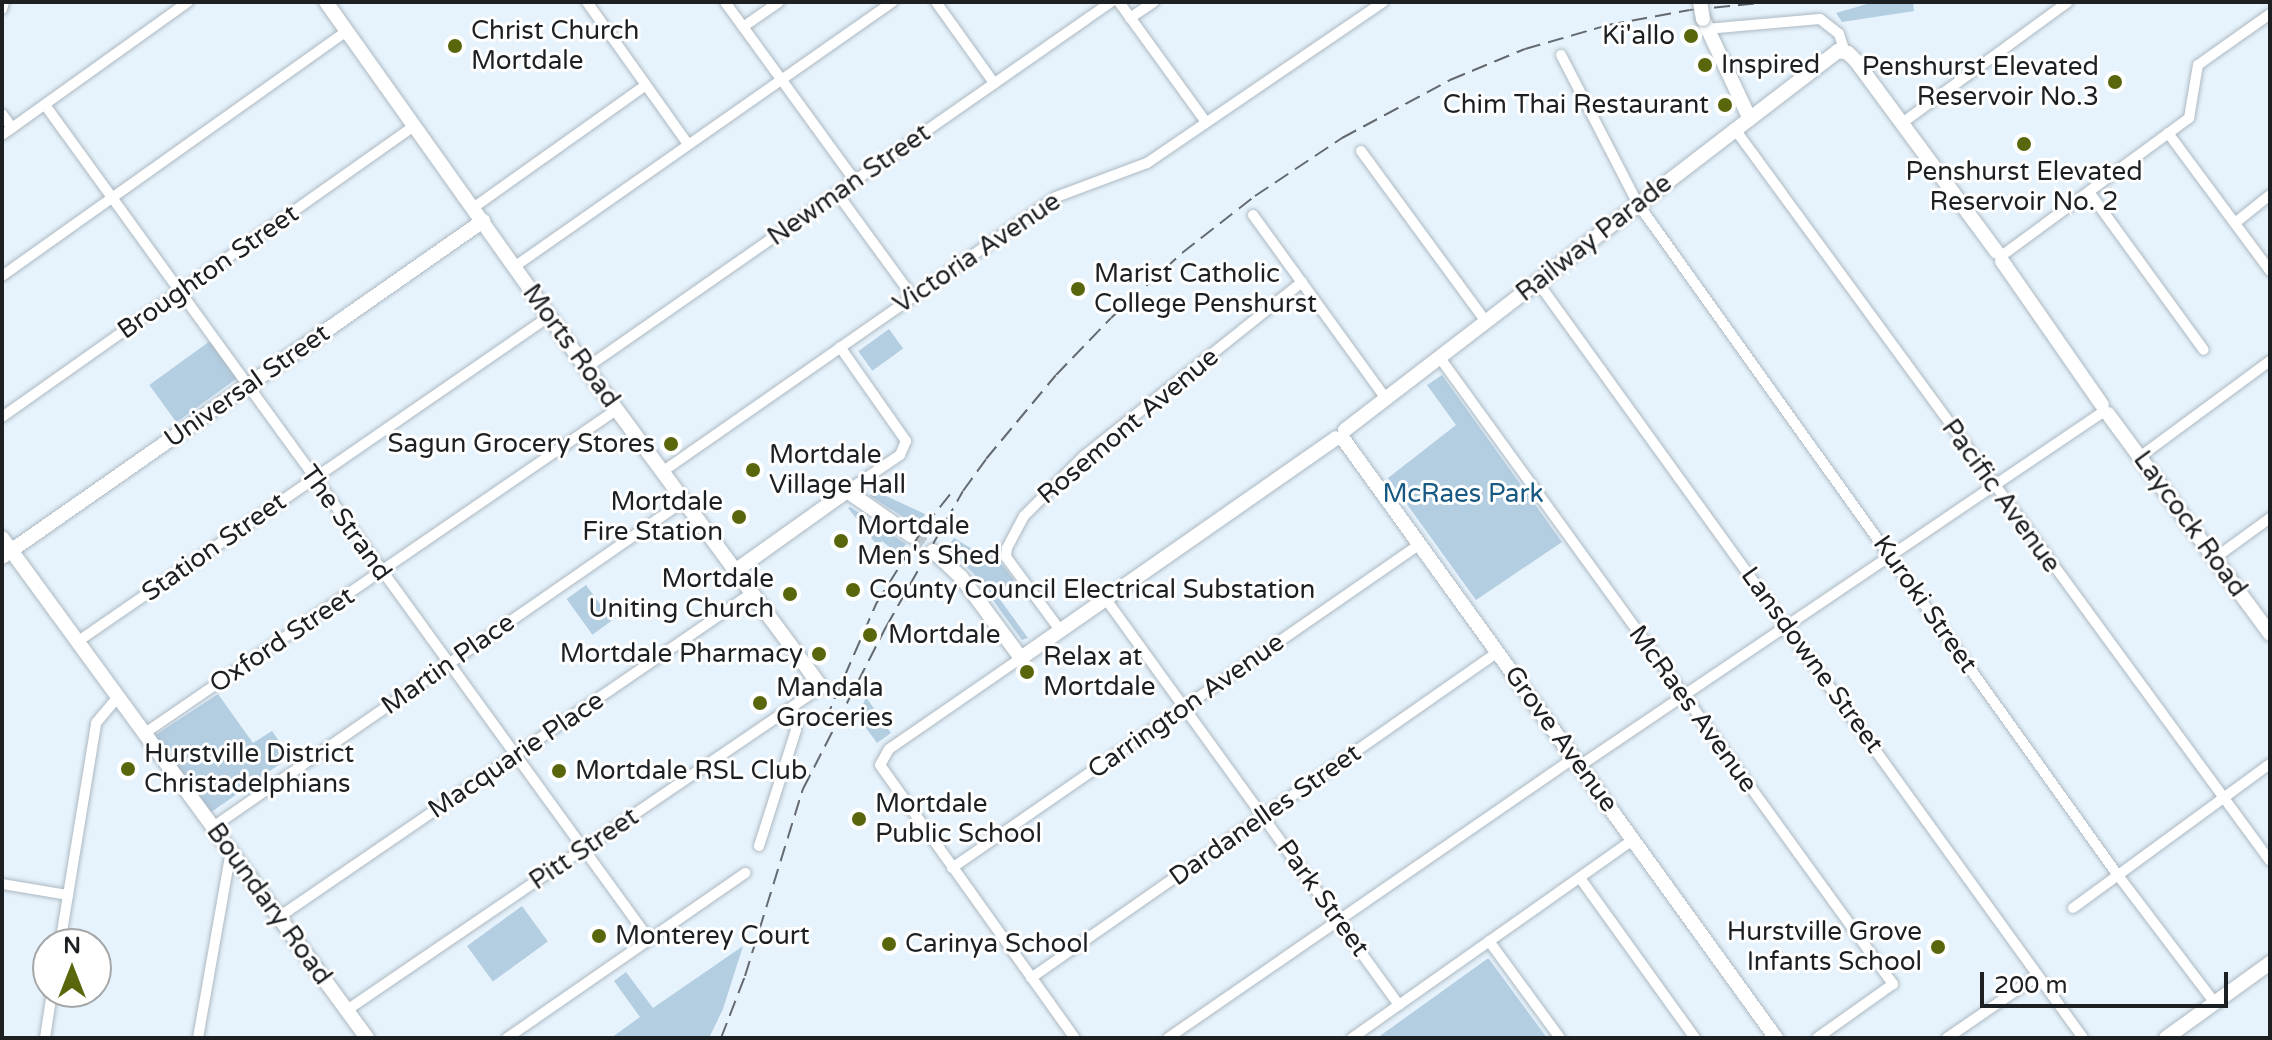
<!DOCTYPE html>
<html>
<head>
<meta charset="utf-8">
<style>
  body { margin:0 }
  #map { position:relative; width:2272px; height:1040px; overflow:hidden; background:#e7f3fc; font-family:"Varela Round",sans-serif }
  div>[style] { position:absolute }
  .green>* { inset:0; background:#b3cde1; transform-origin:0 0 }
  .secondary-tunnel>* { height:14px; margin-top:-7px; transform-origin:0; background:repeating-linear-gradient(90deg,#bec9d1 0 14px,transparent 0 21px) }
  .roads { filter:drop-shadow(0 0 2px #adb9c2) drop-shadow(0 0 2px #adb9c2) }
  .street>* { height:10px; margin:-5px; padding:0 5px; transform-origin:5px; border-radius:5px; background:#fff }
  .secondary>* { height:14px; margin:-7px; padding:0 7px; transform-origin:7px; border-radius:7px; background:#fff }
  .rail>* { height:2px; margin-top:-1px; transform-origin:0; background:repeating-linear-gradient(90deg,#63696e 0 16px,transparent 0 24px) }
  .bridges { filter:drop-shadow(0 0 2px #adb9c2) drop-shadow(0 0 2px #adb9c2) }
  .secondary-bridge>* { height:14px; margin:-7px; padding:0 7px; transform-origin:7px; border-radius:7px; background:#fff }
  .dots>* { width:22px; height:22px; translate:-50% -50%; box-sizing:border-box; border:4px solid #fff; border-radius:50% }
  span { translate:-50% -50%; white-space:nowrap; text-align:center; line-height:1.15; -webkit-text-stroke:6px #fff; paint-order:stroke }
  .poi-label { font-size:26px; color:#1c2023 }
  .left { translate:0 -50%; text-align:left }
  .right { translate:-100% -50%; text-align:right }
  .street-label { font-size:26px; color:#1c2023 }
  .park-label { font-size:26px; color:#175982 }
  .frame { position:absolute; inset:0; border:4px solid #1c2023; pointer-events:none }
  .north { position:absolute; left:32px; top:928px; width:80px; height:80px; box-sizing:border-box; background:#fff; border:2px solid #a4a6a7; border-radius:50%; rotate:0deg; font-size:22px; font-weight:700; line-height:32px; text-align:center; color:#1c2023 }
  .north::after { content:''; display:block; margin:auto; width:28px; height:36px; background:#59660c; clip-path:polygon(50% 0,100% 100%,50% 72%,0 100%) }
  .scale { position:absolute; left:1980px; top:972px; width:248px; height:36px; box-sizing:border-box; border:4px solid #1c2023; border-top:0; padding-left:10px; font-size:24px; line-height:28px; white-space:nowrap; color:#1c2023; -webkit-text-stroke:6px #fff; paint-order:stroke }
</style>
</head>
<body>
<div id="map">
  <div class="green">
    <div style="clip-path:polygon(1874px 2px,1913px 2px,1914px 11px,1842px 22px,1836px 13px)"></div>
    <div style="left:889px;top:329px;width:24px;height:38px;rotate:54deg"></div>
    <div style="left:210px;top:341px;width:46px;height:75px;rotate:54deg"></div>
    <div style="clip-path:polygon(1442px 375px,1562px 542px,1476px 600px,1388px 478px,1456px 425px,1427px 385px)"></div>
    <div style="clip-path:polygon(873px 490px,925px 514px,919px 527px,870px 496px)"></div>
    <div style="clip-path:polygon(848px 508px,850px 507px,906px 544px,898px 554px,882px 541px,877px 545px)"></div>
    <div style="clip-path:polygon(954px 538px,979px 553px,984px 564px,992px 551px,1014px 580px,996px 594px,1028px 638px,1022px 640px,974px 574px,947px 548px)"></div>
    <div style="left:586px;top:585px;width:44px;height:24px;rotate:54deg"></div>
    <div style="clip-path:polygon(218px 694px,253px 743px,272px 731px,290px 757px,210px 813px,154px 736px)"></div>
    <div style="clip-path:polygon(866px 697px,891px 733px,877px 743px,858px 717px)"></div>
    <div style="left:522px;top:906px;width:44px;height:68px;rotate:54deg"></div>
    <div style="clip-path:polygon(743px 946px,723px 1009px,709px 1038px,611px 1038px,640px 1017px,614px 981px,626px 972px,653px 1008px)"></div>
    <div style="clip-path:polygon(1489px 959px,1547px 1038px,1377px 1038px,1487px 959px)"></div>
  </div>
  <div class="secondary-tunnel">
    <div style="left:912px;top:536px;width:26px;rotate:36deg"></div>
  </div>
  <div class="roads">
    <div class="street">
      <div style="left:587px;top:2px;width:174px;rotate:54.6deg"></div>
      <div style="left:725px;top:2px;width:221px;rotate:54deg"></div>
      <div style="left:936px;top:2px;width:100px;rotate:54.4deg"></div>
      <div style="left:1119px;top:2px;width:148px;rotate:54.1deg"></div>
      <div style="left:2px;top:9px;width:7px;rotate:-74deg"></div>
      <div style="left:1130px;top:18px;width:29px;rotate:-34deg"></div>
      <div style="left:743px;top:27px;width:44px;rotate:-34.8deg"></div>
      <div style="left:1706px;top:29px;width:114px;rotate:-5deg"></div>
      <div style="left:1820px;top:19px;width:24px;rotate:38deg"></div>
      <div style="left:1839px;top:34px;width:19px;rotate:72deg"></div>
      <div style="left:1561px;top:55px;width:168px;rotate:62.7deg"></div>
      <div style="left:1638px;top:204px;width:824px;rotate:54.44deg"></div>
      <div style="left:2117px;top:874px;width:162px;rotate:52.8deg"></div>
      <div style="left:45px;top:105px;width:1030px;rotate:54.09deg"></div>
      <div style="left:2px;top:114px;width:17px;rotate:54deg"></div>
      <div style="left:1902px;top:123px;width:205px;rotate:-36.1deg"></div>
      <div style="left:1734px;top:128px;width:908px;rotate:53.82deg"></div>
      <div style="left:2168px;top:133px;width:172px;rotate:53.5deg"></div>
      <div style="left:2px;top:135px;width:229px;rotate:-35.6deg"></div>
      <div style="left:1361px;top:151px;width:212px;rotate:53.8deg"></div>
      <div style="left:2089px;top:192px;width:195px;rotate:54deg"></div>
      <div style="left:837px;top:193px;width:127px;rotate:53.9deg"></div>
      <div style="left:473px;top:208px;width:212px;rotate:-35.4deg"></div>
      <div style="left:1253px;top:215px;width:227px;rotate:54.1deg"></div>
      <div style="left:2235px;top:223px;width:45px;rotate:-38.7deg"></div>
      <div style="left:2004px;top:254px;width:230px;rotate:-36.3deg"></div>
      <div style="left:2189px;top:118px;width:54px;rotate:-80.4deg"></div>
      <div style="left:2198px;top:65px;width:88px;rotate:-35.3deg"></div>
      <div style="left:514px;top:267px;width:462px;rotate:-35deg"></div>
      <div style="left:2px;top:276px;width:423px;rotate:-35.4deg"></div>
      <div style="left:1539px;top:284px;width:930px;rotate:54.19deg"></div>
      <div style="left:840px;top:347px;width:115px;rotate:54.9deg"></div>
      <div style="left:906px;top:441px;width:15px;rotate:113deg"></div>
      <div style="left:900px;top:455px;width:64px;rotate:145.8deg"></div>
      <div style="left:1440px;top:358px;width:773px;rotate:54.11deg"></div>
      <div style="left:1893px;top:984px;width:93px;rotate:144.6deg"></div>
      <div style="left:586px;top:368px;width:640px;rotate:-34.88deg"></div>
      <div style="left:2px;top:417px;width:504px;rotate:-35.23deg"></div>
      <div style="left:2141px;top:456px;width:160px;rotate:-36.4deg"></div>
      <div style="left:662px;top:472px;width:480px;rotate:-34.9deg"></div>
      <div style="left:1056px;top:197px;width:97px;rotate:-20.5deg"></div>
      <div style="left:1147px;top:163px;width:286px;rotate:-34.3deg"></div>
      <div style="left:2215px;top:558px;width:68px;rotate:-36deg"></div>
      <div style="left:1105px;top:598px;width:502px;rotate:54.16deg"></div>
      <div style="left:1060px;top:630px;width:91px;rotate:-126.5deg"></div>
      <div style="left:1006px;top:557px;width:9px;rotate:-84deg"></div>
      <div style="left:1007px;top:548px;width:36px;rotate:-62deg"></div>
      <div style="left:1024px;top:516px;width:85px;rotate:-45deg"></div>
      <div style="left:1084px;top:456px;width:279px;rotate:-38.6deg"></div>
      <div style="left:77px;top:642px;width:574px;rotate:-34.58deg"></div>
      <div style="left:1021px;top:658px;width:160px;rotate:145.4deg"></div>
      <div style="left:889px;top:749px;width:18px;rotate:119deg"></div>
      <div style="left:880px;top:765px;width:335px;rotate:54.5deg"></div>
      <div style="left:145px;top:733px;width:571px;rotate:-34.44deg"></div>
      <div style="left:1581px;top:765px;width:627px;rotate:-34.07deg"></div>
      <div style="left:213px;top:827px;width:573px;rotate:-34.69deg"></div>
      <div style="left:759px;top:846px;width:122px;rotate:-72.3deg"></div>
      <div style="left:796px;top:730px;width:8px;rotate:-97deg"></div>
      <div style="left:795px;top:722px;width:14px;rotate:-129deg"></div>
      <div style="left:952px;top:868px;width:569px;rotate:-34.7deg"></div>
      <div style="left:1580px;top:878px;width:197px;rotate:54.3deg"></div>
      <div style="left:2px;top:884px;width:67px;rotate:9.5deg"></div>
      <div style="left:2073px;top:908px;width:244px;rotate:-36.2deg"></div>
      <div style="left:279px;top:917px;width:573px;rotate:-34.41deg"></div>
      <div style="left:1489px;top:941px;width:120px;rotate:53.8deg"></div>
      <div style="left:60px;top:944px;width:224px;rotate:-80.7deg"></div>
      <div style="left:96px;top:723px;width:34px;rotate:-50deg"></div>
      <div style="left:1031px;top:978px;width:570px;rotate:-34.92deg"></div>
      <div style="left:347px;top:1010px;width:574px;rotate:-34.27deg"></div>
      <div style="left:45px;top:1038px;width:47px;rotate:-81.3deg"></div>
      <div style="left:198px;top:1038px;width:190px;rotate:-80deg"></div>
      <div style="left:507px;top:1038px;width:290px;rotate:-34.7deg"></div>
      <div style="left:1168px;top:1038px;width:495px;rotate:-34.6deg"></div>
      <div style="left:1352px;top:1038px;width:344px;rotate:-35.2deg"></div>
      <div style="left:1947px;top:1038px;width:108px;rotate:-34.4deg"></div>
    </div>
    <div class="secondary">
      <div style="left:326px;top:2px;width:449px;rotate:54.6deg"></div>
      <div style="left:586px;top:368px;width:396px;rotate:53.6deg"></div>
      <div style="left:1703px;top:19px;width:108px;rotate:64.9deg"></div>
      <div style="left:2002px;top:261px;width:175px;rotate:55.2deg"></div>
      <div style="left:2108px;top:414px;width:273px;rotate:53.6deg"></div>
      <div style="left:1345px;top:430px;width:622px;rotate:-37.55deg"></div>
      <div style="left:1838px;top:51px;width:10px;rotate:11deg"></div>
      <div style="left:1848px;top:53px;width:11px;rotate:45deg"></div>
      <div style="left:1856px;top:61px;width:237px;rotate:53.6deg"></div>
      <div style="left:1344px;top:440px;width:738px;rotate:54.16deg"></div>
      <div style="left:2px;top:538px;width:619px;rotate:53.87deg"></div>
      <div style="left:933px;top:551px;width:38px;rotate:43deg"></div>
      <div style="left:961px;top:577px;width:101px;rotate:53.5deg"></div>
      <div style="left:1021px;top:658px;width:384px;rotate:-34.9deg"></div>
      <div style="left:2px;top:557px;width:587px;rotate:-34.94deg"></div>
      <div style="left:735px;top:571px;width:138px;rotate:-35.5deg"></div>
      <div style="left:847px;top:491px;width:79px;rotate:34.7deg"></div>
      <div style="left:2166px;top:1038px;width:128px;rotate:-35.8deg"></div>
    </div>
  </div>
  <div class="rail">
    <div style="left:825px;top:721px;width:128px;rotate:-66.4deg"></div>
    <div style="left:876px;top:604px;width:92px;rotate:-57.9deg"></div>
    <div style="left:925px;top:526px;width:48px;rotate:-51.7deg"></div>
    <div style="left:721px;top:1038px;width:66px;rotate:-68.8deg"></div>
    <div style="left:745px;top:976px;width:196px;rotate:-72.8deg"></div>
    <div style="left:803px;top:789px;width:182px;rotate:-62.9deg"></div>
    <div style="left:886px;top:627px;width:156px;rotate:-60.5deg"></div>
    <div style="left:963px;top:491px;width:39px;rotate:-54deg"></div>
    <div style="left:986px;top:459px;width:109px;rotate:-50.2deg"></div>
    <div style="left:1056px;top:375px;width:79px;rotate:-46deg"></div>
    <div style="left:1111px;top:318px;width:96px;rotate:-42.5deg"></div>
    <div style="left:1182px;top:253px;width:93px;rotate:-38deg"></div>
    <div style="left:1255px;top:196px;width:105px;rotate:-33.7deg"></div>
    <div style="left:1342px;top:138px;width:123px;rotate:-28.2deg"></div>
    <div style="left:1450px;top:80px;width:81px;rotate:-22.5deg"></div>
    <div style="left:1525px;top:49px;width:86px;rotate:-16.1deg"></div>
    <div style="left:1608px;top:25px;width:83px;rotate:-10.4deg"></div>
    <div style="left:1690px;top:10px;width:80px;rotate:-5.7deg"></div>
  </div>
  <div class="bridges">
    <div class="secondary-bridge">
      <div style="left:1700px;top:2px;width:17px;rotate:80deg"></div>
    </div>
  </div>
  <div class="dots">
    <div style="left:1691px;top:36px;background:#59660c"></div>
    <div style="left:455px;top:46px;background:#59660c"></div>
    <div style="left:1705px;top:65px;background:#59660c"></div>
    <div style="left:2115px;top:82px;background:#59660c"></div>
    <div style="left:1725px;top:105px;background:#59660c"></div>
    <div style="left:2024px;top:144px;background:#59660c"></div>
    <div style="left:1078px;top:289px;background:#59660c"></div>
    <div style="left:671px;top:444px;background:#59660c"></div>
    <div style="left:753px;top:470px;background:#59660c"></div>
    <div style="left:739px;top:517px;background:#59660c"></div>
    <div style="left:841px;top:541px;background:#59660c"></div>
    <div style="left:853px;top:590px;background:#59660c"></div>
    <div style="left:790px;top:594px;background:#59660c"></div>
    <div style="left:870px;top:635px;background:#59660c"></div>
    <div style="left:819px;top:654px;background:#59660c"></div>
    <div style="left:1027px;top:672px;background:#59660c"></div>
    <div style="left:760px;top:703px;background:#59660c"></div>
    <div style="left:128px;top:769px;background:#59660c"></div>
    <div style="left:559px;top:771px;background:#59660c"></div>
    <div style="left:859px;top:819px;background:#59660c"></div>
    <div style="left:599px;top:936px;background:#59660c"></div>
    <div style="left:889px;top:944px;background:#59660c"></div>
    <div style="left:1938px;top:947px;background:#59660c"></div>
  </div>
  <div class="poi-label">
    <span class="left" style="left:471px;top:46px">Christ Church<br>Mortdale</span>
    <span class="right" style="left:1675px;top:36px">Ki'allo</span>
    <span class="left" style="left:1721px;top:65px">Inspired</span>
    <span class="right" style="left:2099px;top:82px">Penshurst Elevated<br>Reservoir No.3</span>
    <span class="right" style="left:1709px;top:105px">Chim Thai Restaurant</span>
    <span style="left:2024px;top:187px">Penshurst Elevated<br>Reservoir No. 2</span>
    <span class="left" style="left:1094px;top:289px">Marist Catholic<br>College Penshurst</span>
    <span class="right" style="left:655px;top:444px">Sagun Grocery Stores</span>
    <span class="left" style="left:769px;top:470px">Mortdale<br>Village Hall</span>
    <span class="right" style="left:723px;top:517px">Mortdale<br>Fire Station</span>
    <span class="left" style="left:857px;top:541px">Mortdale<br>Men's Shed</span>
    <span class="right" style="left:774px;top:594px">Mortdale<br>Uniting Church</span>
    <span class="left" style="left:869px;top:590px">County Council Electrical Substation</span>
    <span class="left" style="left:888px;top:635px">Mortdale</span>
    <span class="right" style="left:803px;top:654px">Mortdale Pharmacy</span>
    <span class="left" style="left:1043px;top:672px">Relax at<br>Mortdale</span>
    <span class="left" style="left:776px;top:703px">Mandala<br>Groceries</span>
    <span class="left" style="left:144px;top:769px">Hurstville District<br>Christadelphians</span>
    <span class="left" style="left:575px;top:771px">Mortdale RSL Club</span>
    <span class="left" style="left:875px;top:819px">Mortdale<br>Public School</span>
    <span class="right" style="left:1922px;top:947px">Hurstville Grove<br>Infants School</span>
    <span class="left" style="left:615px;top:936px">Monterey Court</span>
    <span class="left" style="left:905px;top:944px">Carinya School</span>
  </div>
  <div class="street-label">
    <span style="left:849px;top:185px;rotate:-35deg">Newman Street</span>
    <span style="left:1594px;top:238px;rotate:-38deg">Railway Parade</span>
    <span style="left:977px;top:253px;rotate:-34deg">Victoria Avenue</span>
    <span style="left:208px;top:272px;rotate:-35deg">Broughton Street</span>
    <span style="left:571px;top:346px;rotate:54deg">Morts Road</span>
    <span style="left:247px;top:386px;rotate:-35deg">Universal Street</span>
    <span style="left:1128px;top:426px;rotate:-40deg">Rosemont Avenue</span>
    <span style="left:2001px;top:496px;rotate:54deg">Pacific Avenue</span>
    <span style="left:346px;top:523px;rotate:54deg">The Strand</span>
    <span style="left:2190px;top:524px;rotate:54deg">Laycock Road</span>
    <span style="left:214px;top:547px;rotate:-35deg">Station Street</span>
    <span style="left:1925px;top:604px;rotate:55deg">Kuroki Street</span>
    <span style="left:282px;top:640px;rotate:-34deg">Oxford Street</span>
    <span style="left:1812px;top:660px;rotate:54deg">Lansdowne Street</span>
    <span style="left:448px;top:664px;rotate:-35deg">Martin Place</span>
    <span style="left:1186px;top:706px;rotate:-35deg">Carrington Avenue</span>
    <span style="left:1693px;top:709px;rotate:54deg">McRaes Avenue</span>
    <span style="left:1561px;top:739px;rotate:54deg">Grove Avenue</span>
    <span style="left:516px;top:755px;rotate:-34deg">Macquarie Place</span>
    <span style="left:1265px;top:815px;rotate:-35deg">Dardanelles Street</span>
    <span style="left:584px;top:849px;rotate:-34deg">Pitt Street</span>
    <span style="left:1323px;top:898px;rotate:54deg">Park Street</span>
    <span style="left:269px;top:904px;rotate:54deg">Boundary Road</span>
  </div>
  <div class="park-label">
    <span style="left:1463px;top:494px">McRaes Park</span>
  </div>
  <div class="frame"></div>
  <div class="north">N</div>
  <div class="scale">200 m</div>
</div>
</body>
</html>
